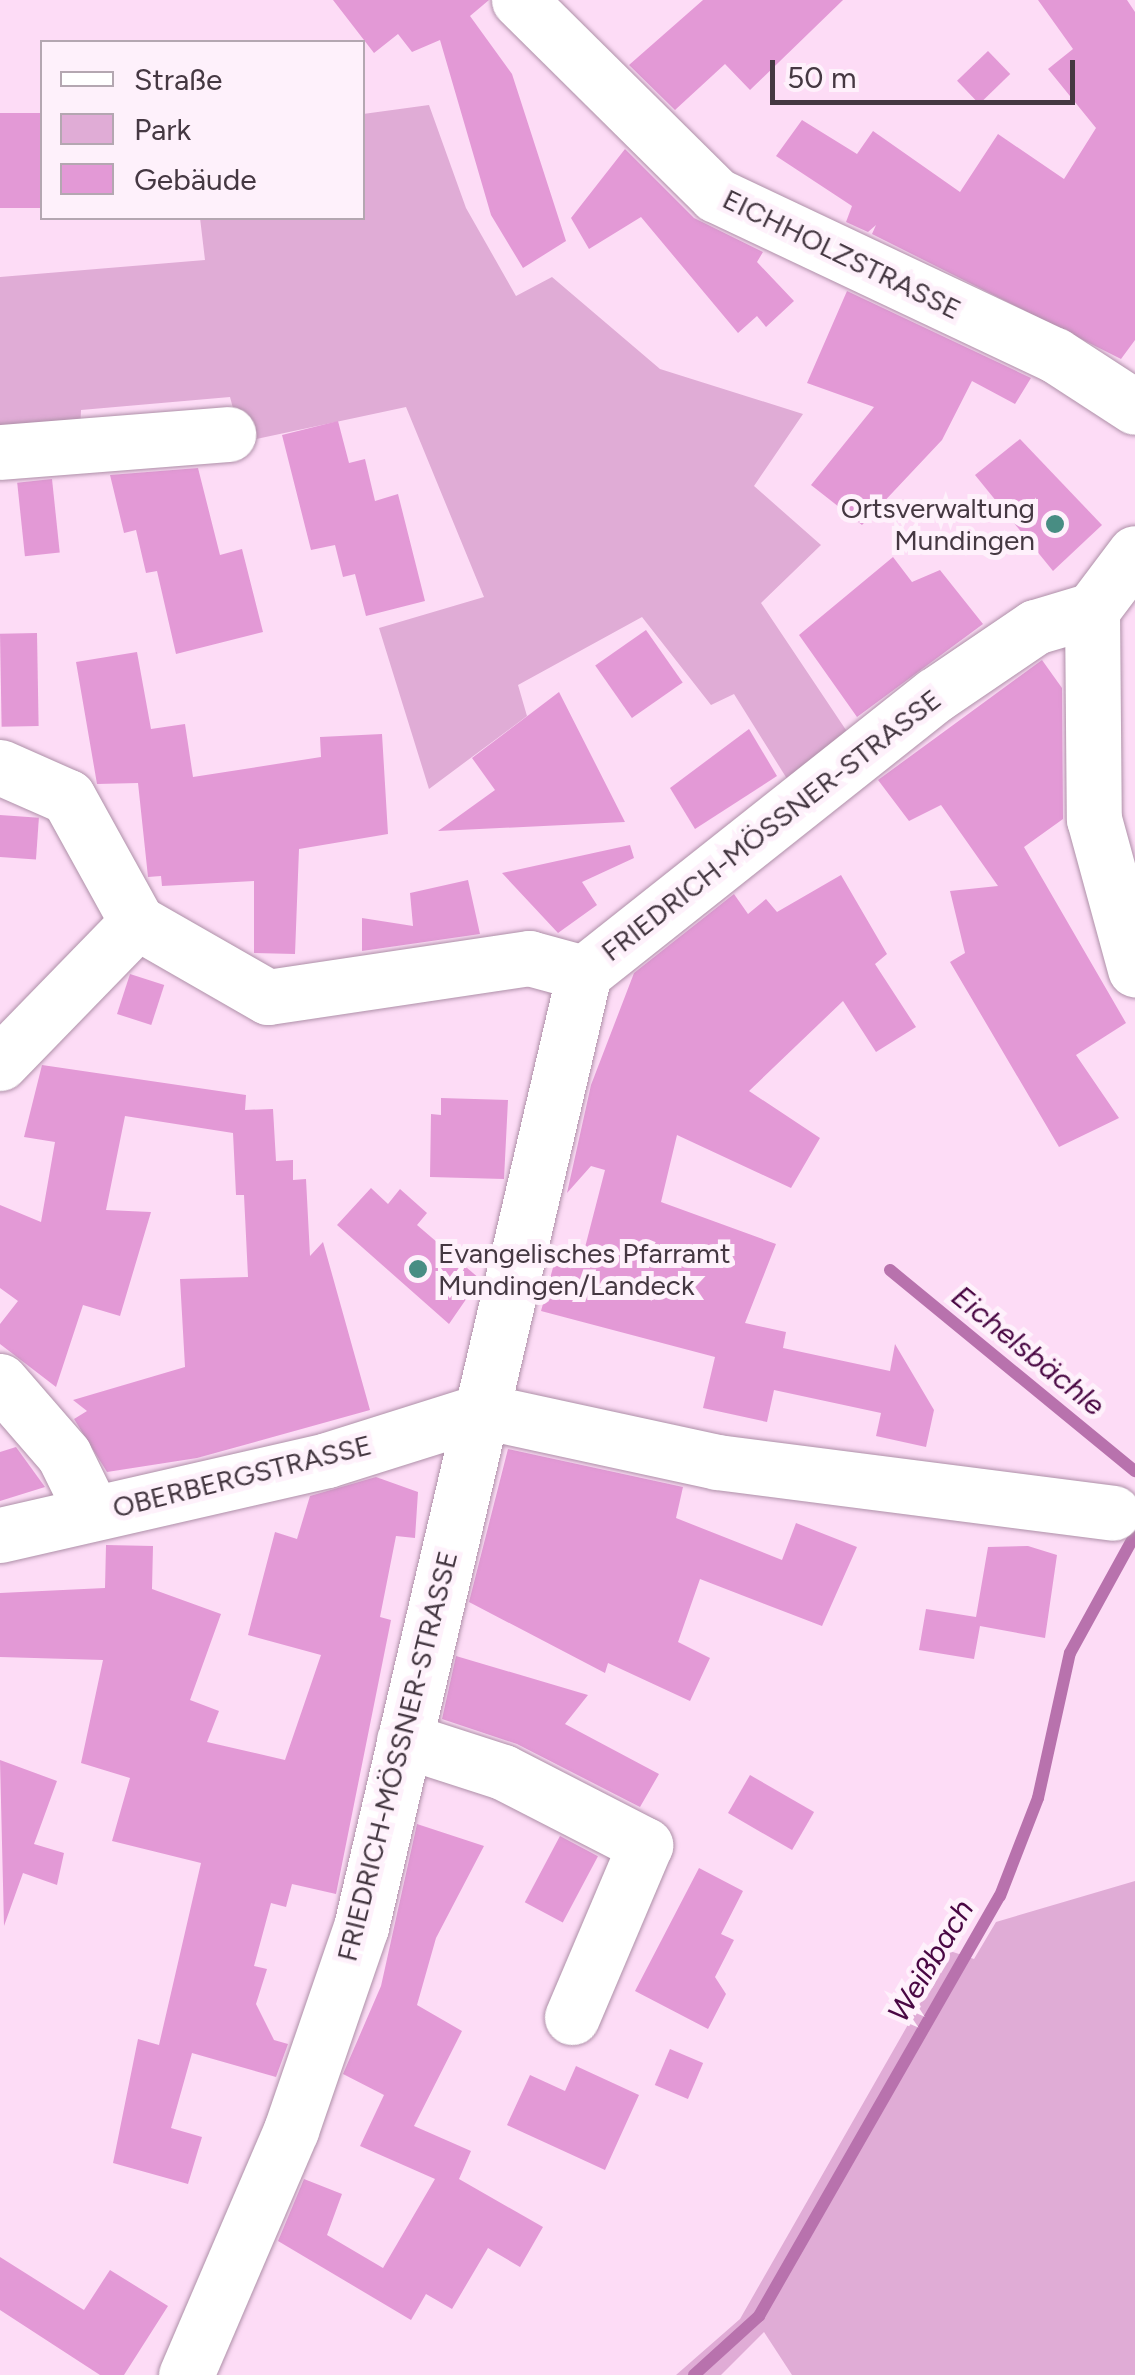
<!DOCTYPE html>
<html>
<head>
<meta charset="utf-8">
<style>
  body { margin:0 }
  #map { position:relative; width:1135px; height:2375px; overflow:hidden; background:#fddcf6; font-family:Figtree,sans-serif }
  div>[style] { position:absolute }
  .green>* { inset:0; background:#e0acd6 }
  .stream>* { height:12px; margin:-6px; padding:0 6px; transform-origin:6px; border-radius:6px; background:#b872ad }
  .building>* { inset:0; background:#e399d6; transform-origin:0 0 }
  .roads { filter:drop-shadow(0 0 2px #ae90a8) drop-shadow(0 0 2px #ae90a8) }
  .minor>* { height:55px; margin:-27.5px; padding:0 27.5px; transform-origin:27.5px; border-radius:27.5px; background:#fff }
  .dots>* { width:28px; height:28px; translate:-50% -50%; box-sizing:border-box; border:5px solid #fef1fb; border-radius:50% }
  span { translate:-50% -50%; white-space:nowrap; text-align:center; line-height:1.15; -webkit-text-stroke:10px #fef1fb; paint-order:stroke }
  .street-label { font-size:28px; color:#453842 }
  .poi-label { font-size:28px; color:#453842 }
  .right { translate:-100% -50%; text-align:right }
  .left { translate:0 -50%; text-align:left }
  .water-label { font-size:30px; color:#490743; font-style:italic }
  .legend { position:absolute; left:40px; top:40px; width:325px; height:180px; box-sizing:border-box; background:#fef1fb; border:2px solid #b4a7b1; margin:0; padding:12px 18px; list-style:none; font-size:30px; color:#453842 }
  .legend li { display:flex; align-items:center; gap:20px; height:50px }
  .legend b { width:50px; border:2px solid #b4a7b1 }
  .scale { position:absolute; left:770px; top:60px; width:305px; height:45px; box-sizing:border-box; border:5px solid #453842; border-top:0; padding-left:12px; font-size:30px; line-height:35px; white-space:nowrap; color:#453842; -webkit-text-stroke:8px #fef1fb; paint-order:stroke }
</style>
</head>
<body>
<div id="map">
  <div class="green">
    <div style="clip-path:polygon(429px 105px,466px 208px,516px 296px,552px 277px,660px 369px,803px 414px,754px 486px,821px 545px,761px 603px,852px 739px,789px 782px,734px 694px,711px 705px,642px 617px,518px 685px,527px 716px,429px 789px,379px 628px,484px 597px,406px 407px,242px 442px,230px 397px,81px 410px,80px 436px,0 440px,0 277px,205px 260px,200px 218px,362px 218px,363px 114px)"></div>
    <div style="clip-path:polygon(1135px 1881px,1135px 2375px,792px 2375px,764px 2332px,721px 2375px,676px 2375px,740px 2319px,950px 1951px,974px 1959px,996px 1922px)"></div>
  </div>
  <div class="stream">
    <div style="left:890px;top:1270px;width:317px;rotate:39.4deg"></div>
    <div style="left:694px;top:2375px;width:88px;rotate:-42.2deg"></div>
    <div style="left:759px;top:2316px;width:484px;rotate:-60.2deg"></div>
    <div style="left:1000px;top:1896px;width:105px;rotate:-68.8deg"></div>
    <div style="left:1038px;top:1798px;width:148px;rotate:-77.6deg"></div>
    <div style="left:1070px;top:1653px;width:135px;rotate:-61.2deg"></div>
  </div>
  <div class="building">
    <div style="clip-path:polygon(333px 0,489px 0,470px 16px,512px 74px,566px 241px,523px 268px,491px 215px,440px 40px,412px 52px,398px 34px,374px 53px)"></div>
    <div style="clip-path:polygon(703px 0,843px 0,750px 90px,725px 64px,675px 110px,629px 65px)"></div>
    <div style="clip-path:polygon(1038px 0,1127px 0,1135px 12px,1135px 340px,1121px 359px,872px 234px,876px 225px,868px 232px,846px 222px,852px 206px,776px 156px,802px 120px,857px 154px,873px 131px,960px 192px,998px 134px,1064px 179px,1096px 128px,1048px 69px,1073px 49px)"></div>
    <div style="left:988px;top:51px;width:32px;height:43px;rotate:46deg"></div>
    <div style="left:42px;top:113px;width:95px;height:42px;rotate:90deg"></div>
    <div style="clip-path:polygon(625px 149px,694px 218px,763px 252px,757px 262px,794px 301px,766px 327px,757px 316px,738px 333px,641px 217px,589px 249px,571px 218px)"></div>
    <div style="clip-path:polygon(847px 291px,1031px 378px,1015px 404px,972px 381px,942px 440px,862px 525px,811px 485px,874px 407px,807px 383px)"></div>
    <div style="clip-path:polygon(338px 421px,349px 463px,365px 459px,375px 501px,398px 494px,425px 601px,366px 616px,355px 574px,343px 577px,335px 545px,311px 550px,282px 435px)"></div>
    <div style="clip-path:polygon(1020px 439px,1102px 525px,1053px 571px,975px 475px)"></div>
    <div style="clip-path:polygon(198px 468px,220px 555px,242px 549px,263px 632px,176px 654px,157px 571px,146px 573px,136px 530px,124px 533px,110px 475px)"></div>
    <div style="left:52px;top:479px;width:74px;height:35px;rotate:84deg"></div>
    <div style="clip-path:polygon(893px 557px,912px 582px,940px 570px,983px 624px,857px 717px,799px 635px)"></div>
    <div style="left:646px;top:630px;width:64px;height:62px;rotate:55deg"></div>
    <div style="left:37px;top:633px;width:93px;height:37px;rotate:89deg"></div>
    <div style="clip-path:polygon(137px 652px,151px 729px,185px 724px,193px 777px,321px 757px,320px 737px,382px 734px,388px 834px,299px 849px,295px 954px,254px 953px,254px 881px,162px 886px,161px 876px,148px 877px,138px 783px,97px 784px,76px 662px)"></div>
    <div style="clip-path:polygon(1042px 660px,1062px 688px,1063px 819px,1024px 847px,1126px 1023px,1076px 1055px,1119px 1118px,1059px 1147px,950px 962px,965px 953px,950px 891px,998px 886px,941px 805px,909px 821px,878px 780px)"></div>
    <div style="clip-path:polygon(559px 692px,625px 822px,438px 831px,495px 790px,472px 758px)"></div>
    <div style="clip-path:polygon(749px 729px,777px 776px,695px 829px,670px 788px)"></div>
    <div style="left:0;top:815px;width:39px;height:42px;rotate:4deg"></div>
    <div style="clip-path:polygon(630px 845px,634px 858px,582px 882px,597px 905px,558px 933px,502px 873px)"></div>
    <div style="clip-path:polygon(841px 875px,887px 954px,875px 964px,916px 1027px,876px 1052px,843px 1001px,749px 1091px,820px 1138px,791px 1188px,677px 1135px,661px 1202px,776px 1244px,745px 1323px,786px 1332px,783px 1348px,890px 1371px,895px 1344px,934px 1410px,926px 1447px,876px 1436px,881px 1413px,774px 1390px,767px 1422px,703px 1408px,715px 1357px,541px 1311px,557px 1253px,582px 1259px,605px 1170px,591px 1166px,567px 1193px,591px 1085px,634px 973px,734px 894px,748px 914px,766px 899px,777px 912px)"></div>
    <div style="clip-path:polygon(468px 880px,480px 934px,362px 951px,362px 918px,413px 926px,410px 893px)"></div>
    <div style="left:130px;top:974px;width:36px;height:42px;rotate:18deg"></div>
    <div style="clip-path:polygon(42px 1065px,246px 1095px,245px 1110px,273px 1109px,276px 1161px,293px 1160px,293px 1180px,306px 1179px,310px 1256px,323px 1242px,370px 1410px,197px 1458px,107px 1472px,74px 1419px,87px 1411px,73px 1400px,185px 1367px,180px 1279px,248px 1277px,244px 1195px,236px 1195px,233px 1133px,125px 1116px,106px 1210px,151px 1212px,120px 1316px,83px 1305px,56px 1387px,0 1344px,0 1324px,18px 1301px,0 1288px,0 1205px,41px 1222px,55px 1142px,24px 1137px)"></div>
    <div style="clip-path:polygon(441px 1098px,508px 1100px,504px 1179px,430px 1177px,431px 1114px,441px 1115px)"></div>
    <div style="clip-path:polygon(371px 1188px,388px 1204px,400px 1189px,427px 1213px,417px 1225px,480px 1279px,449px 1324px,337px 1225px)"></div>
    <div style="clip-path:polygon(16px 1447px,45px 1487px,0 1501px,0 1452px)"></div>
    <div style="clip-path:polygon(508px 1449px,683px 1487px,676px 1518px,782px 1560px,796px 1523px,857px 1547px,822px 1626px,700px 1579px,678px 1642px,710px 1658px,690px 1701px,608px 1663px,605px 1673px,469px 1602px)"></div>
    <div style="clip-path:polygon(376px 1477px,418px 1492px,415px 1538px,396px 1536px,380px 1617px,391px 1620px,336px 1894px,292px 1884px,286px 1907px,271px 1903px,254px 1966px,267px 1969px,256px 2004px,274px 2040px,288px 2044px,276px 2077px,192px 2053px,171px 2128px,202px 2137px,188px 2184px,113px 2163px,138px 2039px,159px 2045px,201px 1863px,112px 1841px,130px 1778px,81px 1763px,103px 1660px,0 1657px,0 1593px,105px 1588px,106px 1545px,153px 1546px,152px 1589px,221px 1614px,190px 1700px,219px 1711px,207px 1742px,285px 1760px,321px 1655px,248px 1635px,275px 1532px,297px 1539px,310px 1496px)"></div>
    <div style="clip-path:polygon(1028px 1546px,1057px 1555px,1045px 1638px,980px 1626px,974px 1659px,919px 1650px,926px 1609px,976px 1617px,988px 1547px)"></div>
    <div style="clip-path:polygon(456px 1656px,588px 1695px,565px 1724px,659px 1774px,640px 1807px,517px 1744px,442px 1719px)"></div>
    <div style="clip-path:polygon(0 1760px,57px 1781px,34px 1844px,64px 1853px,57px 1885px,23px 1873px,4px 1926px)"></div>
    <div style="left:750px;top:1775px;width:74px;height:44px;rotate:30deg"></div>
    <div style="clip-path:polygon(417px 1824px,484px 1846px,436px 1938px,417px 2005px,462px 2031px,414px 2126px,471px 2151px,459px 2179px,543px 2227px,520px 2267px,488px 2248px,452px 2309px,426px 2294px,411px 2320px,278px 2241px,304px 2179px,342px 2194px,327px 2235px,383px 2268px,435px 2179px,360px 2146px,384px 2095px,343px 2074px,381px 1986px)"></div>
    <div style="left:560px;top:1836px;width:43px;height:75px;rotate:28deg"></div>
    <div style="clip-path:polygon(699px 1868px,743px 1891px,721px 1934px,734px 1940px,715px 1977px,726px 1994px,708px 2029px,635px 1991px)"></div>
    <div style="left:670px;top:2049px;width:36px;height:39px;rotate:23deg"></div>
    <div style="clip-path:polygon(576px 2066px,639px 2095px,605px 2170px,507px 2125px,530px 2075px,565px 2091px)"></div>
    <div style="clip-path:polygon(0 2257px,84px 2310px,110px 2270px,168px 2306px,124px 2375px,100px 2375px,0 2310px)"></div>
  </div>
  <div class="roads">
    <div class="minor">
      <div style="left:519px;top:0;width:277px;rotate:44.7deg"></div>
      <div style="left:716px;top:195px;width:375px;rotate:25.3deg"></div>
      <div style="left:1055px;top:355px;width:95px;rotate:33deg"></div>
      <div style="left:0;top:452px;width:229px;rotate:-4.5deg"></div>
      <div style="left:1092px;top:610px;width:209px;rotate:89.5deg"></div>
      <div style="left:1094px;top:819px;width:156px;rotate:74.7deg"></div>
      <div style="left:1092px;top:610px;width:71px;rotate:-53deg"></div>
      <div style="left:0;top:767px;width:74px;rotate:23.8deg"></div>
      <div style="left:68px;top:797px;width:143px;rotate:61.1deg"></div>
      <div style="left:137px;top:922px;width:151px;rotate:29.8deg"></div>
      <div style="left:268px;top:997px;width:264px;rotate:-8.5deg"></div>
      <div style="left:529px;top:958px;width:57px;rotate:15.3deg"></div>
      <div style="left:0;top:1063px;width:197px;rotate:-45.8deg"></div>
      <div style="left:0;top:1381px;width:98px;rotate:49.1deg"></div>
      <div style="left:64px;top:1455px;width:64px;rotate:63.8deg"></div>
      <div style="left:0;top:1535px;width:335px;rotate:-12.9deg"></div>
      <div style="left:327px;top:1460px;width:163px;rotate:-17.5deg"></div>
      <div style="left:482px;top:1411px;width:240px;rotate:12.2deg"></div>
      <div style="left:717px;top:1462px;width:399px;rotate:7.3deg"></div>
      <div style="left:404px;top:1740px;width:104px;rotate:17.9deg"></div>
      <div style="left:503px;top:1772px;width:160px;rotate:27.2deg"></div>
      <div style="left:645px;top:1845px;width:187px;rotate:113deg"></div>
      <div style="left:186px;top:2375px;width:267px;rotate:-66.8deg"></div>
      <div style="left:291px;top:2130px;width:215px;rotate:-71deg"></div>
      <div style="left:361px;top:1927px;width:980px;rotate:-76.84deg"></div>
      <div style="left:584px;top:973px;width:448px;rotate:-38.4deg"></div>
      <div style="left:935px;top:695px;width:121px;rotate:-34.2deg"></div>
      <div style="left:1035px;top:627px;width:59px;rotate:-16.6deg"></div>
    </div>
  </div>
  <div class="dots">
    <div style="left:1055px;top:524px;background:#488d83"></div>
    <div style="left:418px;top:1269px;background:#488d83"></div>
  </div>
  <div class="street-label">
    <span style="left:842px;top:254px;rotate:26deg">EICHHOLZSTRASSE</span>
    <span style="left:771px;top:825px;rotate:-38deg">FRIEDRICH-MÖSSNER-STRASSE</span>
    <span style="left:242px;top:1476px;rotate:-14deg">OBERBERGSTRASSE</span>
    <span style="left:397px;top:1756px;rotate:-76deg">FRIEDRICH-MÖSSNER-STRASSE</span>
  </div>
  <div class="poi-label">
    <span class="right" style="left:1035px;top:524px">Ortsverwaltung<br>Mundingen</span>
    <span class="left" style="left:438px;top:1269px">Evangelisches Pfarramt<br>Mundingen/Landeck</span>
  </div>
  <div class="water-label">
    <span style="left:1028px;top:1351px;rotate:39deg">Eichelsbächle</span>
    <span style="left:931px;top:1961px;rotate:-59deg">Weißbach</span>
  </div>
  <ul class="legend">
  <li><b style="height:12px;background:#fff"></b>Straße</li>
  <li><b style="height:28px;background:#e0acd6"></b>Park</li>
  <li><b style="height:28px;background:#e399d6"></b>Gebäude</li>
  </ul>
  <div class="scale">50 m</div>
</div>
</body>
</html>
